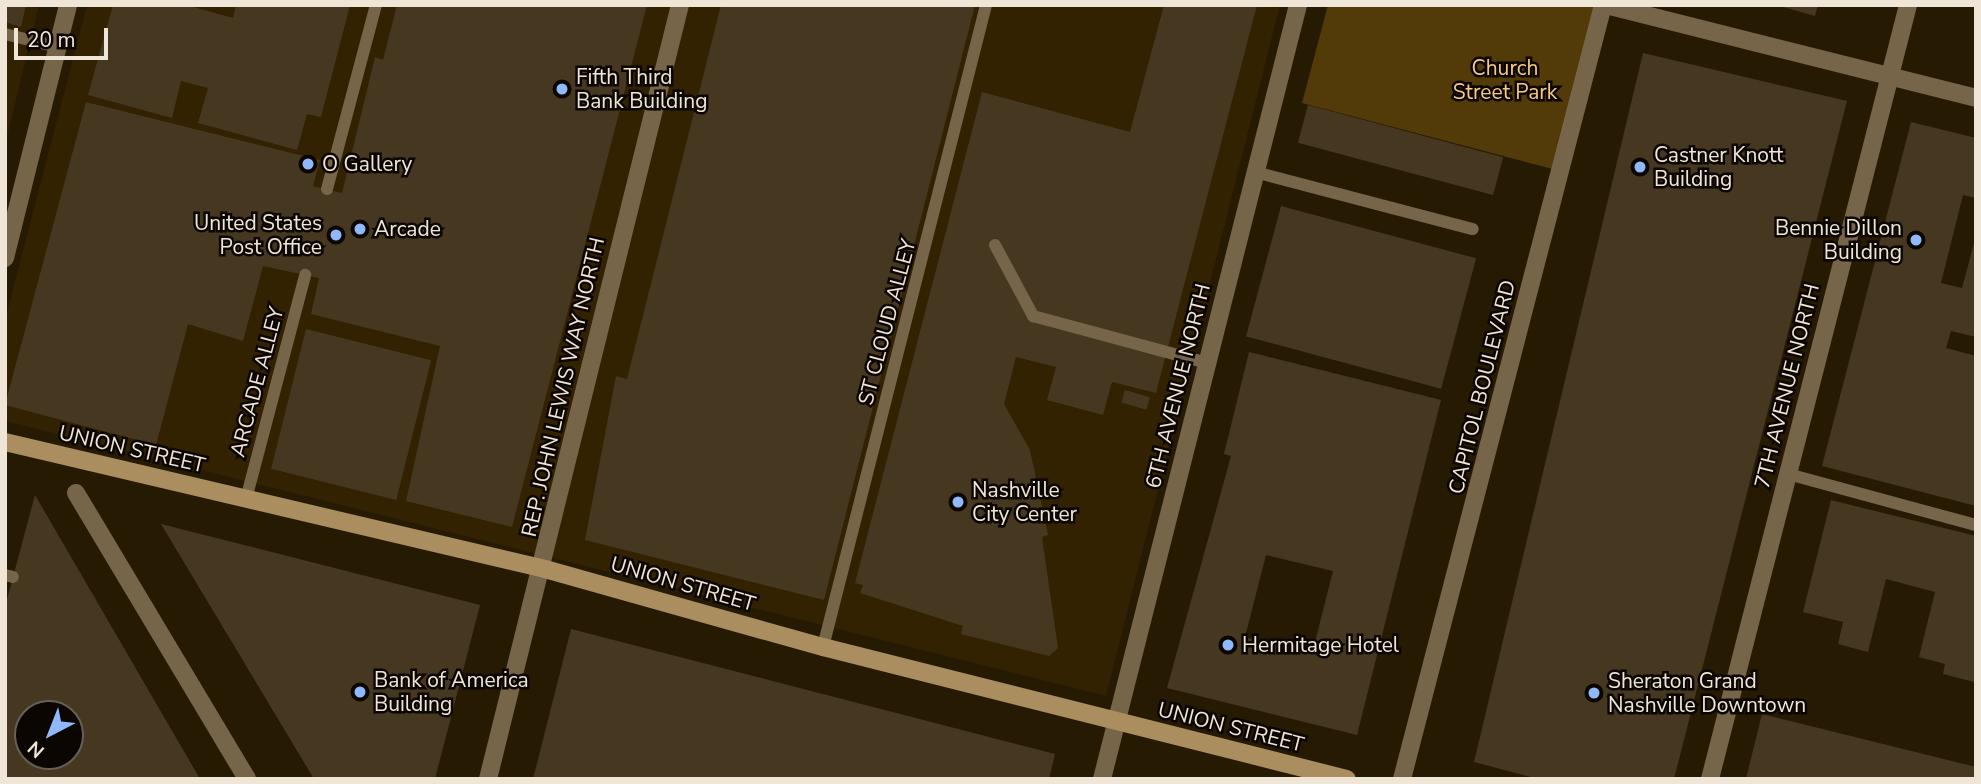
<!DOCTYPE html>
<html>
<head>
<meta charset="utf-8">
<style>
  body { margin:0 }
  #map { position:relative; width:1981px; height:784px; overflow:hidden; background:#271a03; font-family:"Nunito Sans",sans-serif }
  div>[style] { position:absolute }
  .built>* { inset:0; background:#322202 }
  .green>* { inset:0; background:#523a09 }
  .building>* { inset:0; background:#463820; transform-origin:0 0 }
  .service>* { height:12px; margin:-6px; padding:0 6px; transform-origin:6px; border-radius:6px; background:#766549 }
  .pedestrian>* { height:18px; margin:-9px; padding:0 9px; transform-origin:9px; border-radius:9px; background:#766549 }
  .minor>* { height:18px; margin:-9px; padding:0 9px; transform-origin:9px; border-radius:9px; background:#766549 }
  .tertiary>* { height:18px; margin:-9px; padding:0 9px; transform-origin:9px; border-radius:9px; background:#766549 }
  .secondary>* { height:18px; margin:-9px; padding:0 9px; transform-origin:9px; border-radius:9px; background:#aa8e60 }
  .dots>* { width:19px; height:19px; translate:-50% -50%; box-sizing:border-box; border:4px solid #0b0601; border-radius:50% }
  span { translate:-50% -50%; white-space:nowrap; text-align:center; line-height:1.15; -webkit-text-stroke:5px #0b0601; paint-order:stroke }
  .park-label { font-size:21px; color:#f8cb7f }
  .poi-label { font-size:21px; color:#efe6d8 }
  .left { translate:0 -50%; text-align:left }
  .right { translate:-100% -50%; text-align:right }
  .street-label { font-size:21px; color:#efe6d8 }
  .frame { position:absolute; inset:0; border:7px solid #efe6d8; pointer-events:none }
  .north { position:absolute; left:14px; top:700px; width:70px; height:70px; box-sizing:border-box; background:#0b0601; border:2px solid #666057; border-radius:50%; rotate:222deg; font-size:19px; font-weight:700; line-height:28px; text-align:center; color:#efe6d8 }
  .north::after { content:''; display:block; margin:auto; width:24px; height:32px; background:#8fb8fd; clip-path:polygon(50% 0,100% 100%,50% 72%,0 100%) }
  .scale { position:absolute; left:14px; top:28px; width:94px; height:32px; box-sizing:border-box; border:4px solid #efe6d8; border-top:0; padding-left:9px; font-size:21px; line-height:24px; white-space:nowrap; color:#efe6d8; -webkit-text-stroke:5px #0b0601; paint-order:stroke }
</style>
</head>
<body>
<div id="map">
  <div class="built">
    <div style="clip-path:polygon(5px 5px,39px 5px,5px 145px)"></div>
    <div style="clip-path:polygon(87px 5px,1280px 5px,1106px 696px,5px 421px,5px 320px)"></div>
  </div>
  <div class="green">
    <div style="clip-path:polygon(1328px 5px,1603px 5px,1560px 171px,1302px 103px)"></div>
  </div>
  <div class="building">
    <div style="clip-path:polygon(5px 5px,26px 5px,21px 27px,5px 22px)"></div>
    <div style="clip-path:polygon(113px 5px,186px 5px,233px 18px,236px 5px,350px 5px,321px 117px,307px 114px,297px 150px,198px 123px,208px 88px,181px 81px,172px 118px,88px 95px)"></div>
    <div style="clip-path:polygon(397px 5px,647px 5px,512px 527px,406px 501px,440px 346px,311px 314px,319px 278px,263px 266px,243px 341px,188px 324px,156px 445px,5px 405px,86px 102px,320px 160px,313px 186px,342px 193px,375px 57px,383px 60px)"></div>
    <div style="clip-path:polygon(721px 5px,975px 5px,824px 600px,585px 540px,616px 376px,627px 379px)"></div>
    <div style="clip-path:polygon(1164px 5px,1257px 5px,1156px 393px,1112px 382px,1103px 415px,1047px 400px,1056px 367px,1016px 357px,1004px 404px,1030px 450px,1048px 535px,1042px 537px,1058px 648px,1049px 656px,961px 634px,963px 626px,860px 593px,863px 585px,855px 583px,982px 92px,1130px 132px)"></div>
    <div style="clip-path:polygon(1776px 5px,1818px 5px,1815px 16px)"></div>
    <div style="clip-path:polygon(1643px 53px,1847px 101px,1674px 779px,1538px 779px,1474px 762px)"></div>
    <div style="left:1308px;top:105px;width:202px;height:39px;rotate:15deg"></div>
    <div style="clip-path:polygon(1911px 122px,1976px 138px,1976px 198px,1963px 195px,1941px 283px,1962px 288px,1976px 236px,1976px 337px,1951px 331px,1946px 348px,1976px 356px,1976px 506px,1822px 466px)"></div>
    <div style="left:1281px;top:206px;width:202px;height:135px;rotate:15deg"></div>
    <div style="left:306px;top:329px;width:129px;height:144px;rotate:14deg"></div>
    <div style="clip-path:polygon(evenodd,1249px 352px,1441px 400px,1357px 735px,1167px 688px,1231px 456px,1224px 454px,1249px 352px,1266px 555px,1333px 571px,1312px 654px,1245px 637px,1266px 555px)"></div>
    <div style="left:1125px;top:390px;width:26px;height:13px;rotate:16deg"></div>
    <div style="clip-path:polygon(evenodd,35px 495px,200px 779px,5px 779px,5px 607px,35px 495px,28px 714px,70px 714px,70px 756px,28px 756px,28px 714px)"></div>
    <div style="clip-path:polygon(1831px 500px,1976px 536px,1974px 682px,1943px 674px,1945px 664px,1919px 657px,1935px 592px,1886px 579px,1868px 652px,1838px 644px,1843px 622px,1803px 612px)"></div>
    <div style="clip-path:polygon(161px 524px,480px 605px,435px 779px,314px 779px)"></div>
    <div style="clip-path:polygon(571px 629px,1055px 754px,1049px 779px,533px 779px)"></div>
    <div style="clip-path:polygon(1762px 714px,1976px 767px,1976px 779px,1746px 779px)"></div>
  </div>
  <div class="service">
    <div style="left:5px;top:34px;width:55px;rotate:13.8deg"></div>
    <div style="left:1255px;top:172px;width:225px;rotate:14.7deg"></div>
    <div style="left:327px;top:189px;width:190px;rotate:-75.1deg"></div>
    <div style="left:995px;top:245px;width:81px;rotate:61.8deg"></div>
    <div style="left:1033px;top:316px;width:180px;rotate:15.1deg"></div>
    <div style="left:1788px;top:474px;width:195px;rotate:15.2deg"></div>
    <div style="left:246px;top:499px;width:232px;rotate:-75.2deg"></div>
    <div style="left:5px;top:575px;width:8px;rotate:14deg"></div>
    <div style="left:823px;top:647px;width:662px;rotate:-75.75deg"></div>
  </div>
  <div class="pedestrian">
    <div style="left:76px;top:493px;width:333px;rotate:59.1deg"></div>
  </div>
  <div class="minor">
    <div style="left:1606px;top:5px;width:382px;rotate:14.1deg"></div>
    <div style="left:1102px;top:779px;width:798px;rotate:-75.79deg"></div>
    <div style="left:1402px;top:779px;width:800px;rotate:-75.44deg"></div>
    <div style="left:1710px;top:779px;width:799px;rotate:-75.65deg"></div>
  </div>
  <div class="tertiary">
    <div style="left:5px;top:258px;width:261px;rotate:-76deg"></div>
    <div style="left:488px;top:779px;width:797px;rotate:-76.07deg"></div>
  </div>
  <div class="secondary">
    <div style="left:5px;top:442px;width:555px;rotate:13.23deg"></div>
    <div style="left:545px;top:569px;width:289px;rotate:15.7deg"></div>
    <div style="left:823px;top:647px;width:540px;rotate:14.14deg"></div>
  </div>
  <div class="dots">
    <div style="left:562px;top:89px;background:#8fb8fd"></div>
    <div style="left:308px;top:164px;background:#8fb8fd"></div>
    <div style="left:1640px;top:167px;background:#8fb8fd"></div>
    <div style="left:360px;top:229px;background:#8fb8fd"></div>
    <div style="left:336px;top:235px;background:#8fb8fd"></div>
    <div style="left:1916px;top:240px;background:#8fb8fd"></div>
    <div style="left:958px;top:502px;background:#8fb8fd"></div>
    <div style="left:1228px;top:645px;background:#8fb8fd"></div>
    <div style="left:360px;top:692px;background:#8fb8fd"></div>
    <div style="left:1594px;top:693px;background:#8fb8fd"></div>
  </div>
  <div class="park-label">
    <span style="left:1505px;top:80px">Church<br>Street Park</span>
  </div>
  <div class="poi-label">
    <span class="left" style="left:576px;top:89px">Fifth Third<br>Bank Building</span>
    <span class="left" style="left:1654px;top:167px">Castner Knott<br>Building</span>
    <span class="left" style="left:322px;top:164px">O Gallery</span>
    <span class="right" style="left:322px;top:235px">United States<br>Post Office</span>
    <span class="right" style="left:1902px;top:240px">Bennie Dillon<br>Building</span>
    <span class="left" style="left:374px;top:229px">Arcade</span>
    <span class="left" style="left:972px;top:502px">Nashville<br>City Center</span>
    <span class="left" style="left:1242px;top:645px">Hermitage Hotel</span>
    <span class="left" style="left:374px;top:692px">Bank of America<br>Building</span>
    <span class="left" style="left:1608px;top:693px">Sheraton Grand<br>Nashville Downtown</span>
  </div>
  <div class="street-label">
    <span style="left:887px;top:322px;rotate:-75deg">ST CLOUD ALLEY</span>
    <span style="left:257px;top:382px;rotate:-75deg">ARCADE ALLEY</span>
    <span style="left:1178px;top:386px;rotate:-76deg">6TH AVENUE NORTH</span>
    <span style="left:1787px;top:386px;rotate:-76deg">7TH AVENUE NORTH</span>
    <span style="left:563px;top:387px;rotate:-77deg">REP. JOHN LEWIS WAY NORTH</span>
    <span style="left:1482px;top:387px;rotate:-76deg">CAPITOL BOULEVARD</span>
    <span style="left:132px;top:449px;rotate:13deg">UNION STREET</span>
    <span style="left:683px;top:584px;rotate:16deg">UNION STREET</span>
    <span style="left:1231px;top:727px;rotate:14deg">UNION STREET</span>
  </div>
  <div class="frame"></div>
  <div class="north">N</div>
  <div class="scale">20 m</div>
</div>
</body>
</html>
